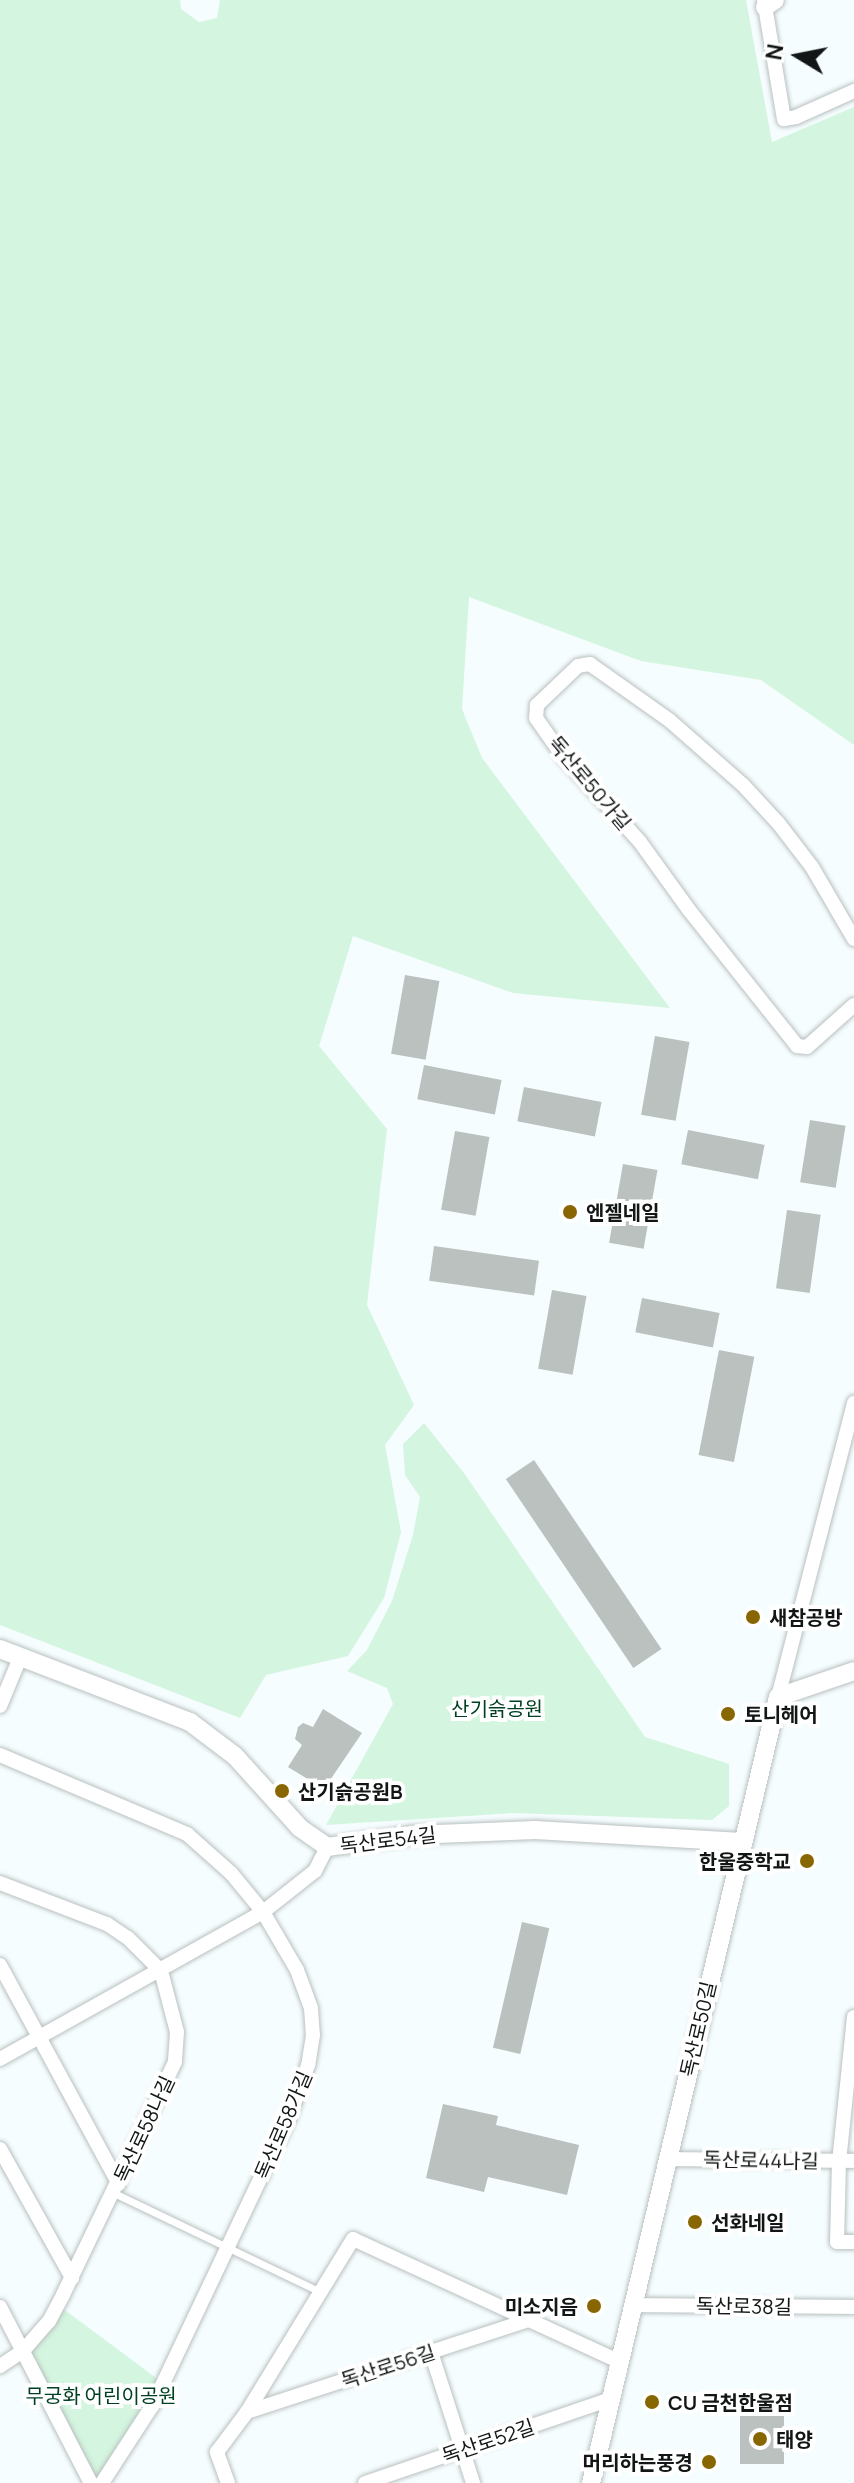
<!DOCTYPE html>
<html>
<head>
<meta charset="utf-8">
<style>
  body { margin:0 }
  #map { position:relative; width:854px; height:2483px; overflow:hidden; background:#f6fdfe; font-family:Manrope,"Noto Sans KR",sans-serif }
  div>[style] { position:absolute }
  .green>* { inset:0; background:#d4f5df }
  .building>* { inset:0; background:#bac1bf; transform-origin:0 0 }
  .roads { filter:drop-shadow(0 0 2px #b9c0c0) drop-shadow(0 0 2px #b9c0c0) }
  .service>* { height:7px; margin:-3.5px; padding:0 3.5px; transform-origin:3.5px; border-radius:3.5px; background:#fff }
  .minor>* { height:14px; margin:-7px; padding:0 7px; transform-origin:7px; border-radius:7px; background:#fff }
  .tertiary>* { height:18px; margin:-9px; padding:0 9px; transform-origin:9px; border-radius:9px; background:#fff }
  .dots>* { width:22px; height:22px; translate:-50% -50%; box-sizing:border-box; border:4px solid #fff; border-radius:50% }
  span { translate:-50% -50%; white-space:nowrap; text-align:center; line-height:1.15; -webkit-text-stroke:8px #fff; paint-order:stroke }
  .street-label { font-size:20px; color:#131616 }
  .poi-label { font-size:20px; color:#131616; font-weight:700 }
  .left { translate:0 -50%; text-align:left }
  .right { translate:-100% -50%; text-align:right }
  .park-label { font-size:20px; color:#004022 }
  .north { position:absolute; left:758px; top:16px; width:80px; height:80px; -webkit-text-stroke:6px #fff; paint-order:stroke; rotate:280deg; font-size:22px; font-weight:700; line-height:32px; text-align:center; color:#131616 }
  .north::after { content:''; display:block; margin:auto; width:28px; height:36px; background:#131616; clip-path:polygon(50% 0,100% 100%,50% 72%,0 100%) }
</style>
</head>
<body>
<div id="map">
  <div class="green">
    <div style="clip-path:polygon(0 0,180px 0,181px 9px,199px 22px,217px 18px,220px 0,746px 0,772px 142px,854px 107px,854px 745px,761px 680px,641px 661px,469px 597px,462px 709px,482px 758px,670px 1008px,513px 993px,353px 936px,319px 1046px,387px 1129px,367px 1305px,414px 1405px,385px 1445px,401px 1532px,384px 1598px,348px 1656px,266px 1675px,240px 1718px,0 1625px)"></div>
    <div style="clip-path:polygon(424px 1423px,464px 1473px,645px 1737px,729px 1764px,729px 1806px,712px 1820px,512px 1813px,326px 1825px,393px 1704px,387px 1688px,347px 1671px,367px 1650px,392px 1601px,413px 1535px,420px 1497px,405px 1475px,403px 1444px)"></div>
    <div style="clip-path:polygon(58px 2305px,163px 2383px,113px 2465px,93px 2483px,24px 2350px)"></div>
  </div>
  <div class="building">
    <div style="left:405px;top:975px;width:35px;height:80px;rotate:10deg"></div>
    <div style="left:655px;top:1036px;width:35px;height:80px;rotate:10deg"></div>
    <div style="left:424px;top:1065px;width:79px;height:35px;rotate:11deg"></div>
    <div style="left:524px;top:1087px;width:79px;height:35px;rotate:11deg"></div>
    <div style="left:810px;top:1120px;width:36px;height:63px;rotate:9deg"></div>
    <div style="left:688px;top:1130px;width:78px;height:35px;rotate:11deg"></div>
    <div style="left:455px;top:1131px;width:35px;height:80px;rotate:10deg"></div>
    <div style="left:623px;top:1164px;width:35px;height:80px;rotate:10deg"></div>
    <div style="left:787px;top:1210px;width:34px;height:79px;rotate:8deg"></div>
    <div style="left:434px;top:1246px;width:106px;height:35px;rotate:8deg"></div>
    <div style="left:552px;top:1290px;width:35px;height:80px;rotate:10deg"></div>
    <div style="left:642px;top:1298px;width:79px;height:35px;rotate:11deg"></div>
    <div style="left:719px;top:1350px;width:36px;height:107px;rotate:11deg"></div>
    <div style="left:534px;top:1460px;width:228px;height:34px;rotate:56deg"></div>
    <div style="clip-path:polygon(323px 1709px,362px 1733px,324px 1789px,288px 1767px,302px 1745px,295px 1739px,298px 1727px,303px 1723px,313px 1727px)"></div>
    <div style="left:522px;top:1922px;width:28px;height:129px;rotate:13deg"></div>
    <div style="clip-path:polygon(443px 2104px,498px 2116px,496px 2125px,579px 2145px,567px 2195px,488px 2177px,484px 2192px,426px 2178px)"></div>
    <div style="left:740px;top:2413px;width:44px;height:51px"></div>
  </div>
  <div class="roads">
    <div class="service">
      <div style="left:114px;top:2193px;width:227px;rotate:25.6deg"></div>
    </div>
    <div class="minor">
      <div style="left:764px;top:0;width:121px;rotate:80.5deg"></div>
      <div style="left:784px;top:119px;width:12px;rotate:-9deg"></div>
      <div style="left:796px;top:117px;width:64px;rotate:-24.1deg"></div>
      <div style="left:854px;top:939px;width:83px;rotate:-120.3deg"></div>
      <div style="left:812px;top:867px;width:54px;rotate:-127.5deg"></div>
      <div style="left:779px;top:824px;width:53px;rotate:-132.7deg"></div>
      <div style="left:743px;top:785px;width:98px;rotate:-138.7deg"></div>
      <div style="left:669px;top:720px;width:97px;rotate:-144.7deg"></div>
      <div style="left:590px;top:664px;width:12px;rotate:171deg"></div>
      <div style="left:578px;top:666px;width:57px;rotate:136.4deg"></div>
      <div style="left:537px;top:705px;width:13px;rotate:94deg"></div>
      <div style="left:536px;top:718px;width:45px;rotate:54.9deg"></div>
      <div style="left:562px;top:755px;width:117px;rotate:48.1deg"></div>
      <div style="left:640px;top:842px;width:84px;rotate:54.2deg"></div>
      <div style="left:689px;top:910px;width:174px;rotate:51.5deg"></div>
      <div style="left:797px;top:1046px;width:10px;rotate:6deg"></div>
      <div style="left:807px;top:1047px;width:63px;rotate:-41.8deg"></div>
      <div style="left:778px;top:1697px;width:304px;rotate:-75.5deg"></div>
      <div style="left:0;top:1706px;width:52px;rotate:-67.4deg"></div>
      <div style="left:0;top:1755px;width:203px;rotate:22.9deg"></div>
      <div style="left:187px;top:1834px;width:59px;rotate:41.6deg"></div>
      <div style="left:231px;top:1873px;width:50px;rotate:50.6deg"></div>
      <div style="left:263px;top:1912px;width:67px;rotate:59.6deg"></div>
      <div style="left:297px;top:1970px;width:40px;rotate:69.8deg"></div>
      <div style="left:311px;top:2008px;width:27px;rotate:86deg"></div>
      <div style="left:313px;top:2035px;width:30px;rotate:99deg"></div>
      <div style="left:308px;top:2065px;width:56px;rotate:109.7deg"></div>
      <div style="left:289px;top:2118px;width:319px;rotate:115.4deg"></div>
      <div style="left:152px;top:2406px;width:92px;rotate:123deg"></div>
      <div style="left:0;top:1883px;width:115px;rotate:21deg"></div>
      <div style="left:107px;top:1924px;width:25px;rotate:34deg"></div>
      <div style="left:128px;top:1938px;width:47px;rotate:45deg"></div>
      <div style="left:161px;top:1971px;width:63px;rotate:75.3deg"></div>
      <div style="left:177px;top:2032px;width:30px;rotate:94deg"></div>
      <div style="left:175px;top:2062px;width:259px;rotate:115.7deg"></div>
      <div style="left:63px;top:2295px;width:30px;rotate:118deg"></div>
      <div style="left:49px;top:2321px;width:38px;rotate:131deg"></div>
      <div style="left:24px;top:2350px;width:29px;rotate:146deg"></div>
      <div style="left:0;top:1965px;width:249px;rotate:61.5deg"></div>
      <div style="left:854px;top:2017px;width:145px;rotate:95.9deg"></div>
      <div style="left:839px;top:2161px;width:81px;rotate:91.4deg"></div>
      <div style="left:837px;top:2242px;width:17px"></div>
      <div style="left:0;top:2059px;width:301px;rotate:-29.2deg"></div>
      <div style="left:263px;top:1912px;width:66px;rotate:-38.3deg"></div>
      <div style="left:315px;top:1871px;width:27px;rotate:-63deg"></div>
      <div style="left:0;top:2149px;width:148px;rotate:60.8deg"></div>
      <div style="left:668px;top:2159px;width:186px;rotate:0.6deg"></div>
      <div style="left:633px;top:2305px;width:221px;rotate:0.5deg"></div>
      <div style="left:0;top:2307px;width:198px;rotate:62.7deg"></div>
      <div style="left:431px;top:2352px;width:138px;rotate:72.2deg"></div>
      <div style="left:247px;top:2412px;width:297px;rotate:-18.1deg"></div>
      <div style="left:228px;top:2483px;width:33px;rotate:-110deg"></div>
      <div style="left:217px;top:2452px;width:50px;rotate:-53.1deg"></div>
      <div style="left:247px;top:2412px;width:203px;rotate:-58.5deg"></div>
      <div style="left:353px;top:2239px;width:294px;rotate:24.7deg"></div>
      <div style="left:365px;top:2483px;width:260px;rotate:-18.9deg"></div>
    </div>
    <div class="tertiary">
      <div style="left:765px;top:7px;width:12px;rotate:-35deg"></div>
      <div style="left:0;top:1649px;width:204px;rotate:21deg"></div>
      <div style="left:190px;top:1722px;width:56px;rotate:37.1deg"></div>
      <div style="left:235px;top:1756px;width:97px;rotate:47.9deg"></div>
      <div style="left:300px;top:1828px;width:33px;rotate:35deg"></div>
      <div style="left:327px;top:1847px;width:87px;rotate:-7.9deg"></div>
      <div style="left:413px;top:1835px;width:122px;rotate:-2.3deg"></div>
      <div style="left:535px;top:1830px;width:207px;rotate:3.3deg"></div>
      <div style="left:591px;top:2483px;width:808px;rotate:-76.62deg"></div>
      <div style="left:778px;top:1697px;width:80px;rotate:-18.9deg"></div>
    </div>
  </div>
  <div class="dots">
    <div style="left:570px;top:1212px;background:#886602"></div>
    <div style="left:753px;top:1617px;background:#886602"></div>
    <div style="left:728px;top:1714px;background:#886602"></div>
    <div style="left:282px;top:1791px;background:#886602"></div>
    <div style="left:807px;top:1861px;background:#886602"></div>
    <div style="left:695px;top:2222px;background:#886602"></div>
    <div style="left:594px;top:2306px;background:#886602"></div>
    <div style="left:652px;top:2402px;background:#886602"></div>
    <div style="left:760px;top:2439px;background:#886602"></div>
    <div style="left:709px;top:2462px;background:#886602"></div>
  </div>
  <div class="street-label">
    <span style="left:590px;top:783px;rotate:50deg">독산로50가길</span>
    <span style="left:388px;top:1840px;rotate:-7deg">독산로54길</span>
    <span style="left:698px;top:2029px;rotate:-77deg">독산로50길</span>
    <span style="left:283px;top:2125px;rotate:-67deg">독산로58가길</span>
    <span style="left:144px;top:2129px;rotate:-65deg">독산로58나길</span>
    <span style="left:761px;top:2160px;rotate:1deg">독산로44나길</span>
    <span style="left:744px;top:2306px;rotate:1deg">독산로38길</span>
    <span style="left:388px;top:2366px;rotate:-18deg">독산로56길</span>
    <span style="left:488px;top:2441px;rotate:-19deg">독산로52길</span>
  </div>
  <div class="poi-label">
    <span class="left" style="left:586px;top:1212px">엔젤네일</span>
    <span class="left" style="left:769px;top:1617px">새참공방</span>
    <span class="left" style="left:744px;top:1714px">토니헤어</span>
    <span class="left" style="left:298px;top:1791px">산기슭공원B</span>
    <span class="right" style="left:791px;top:1861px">한울중학교</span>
    <span class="left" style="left:711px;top:2222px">선화네일</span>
    <span class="right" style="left:578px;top:2306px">미소지음</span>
    <span class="left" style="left:668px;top:2402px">CU 금천한울점</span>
    <span class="left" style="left:776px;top:2439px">태양</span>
    <span class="right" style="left:693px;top:2462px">머리하는풍경</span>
  </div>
  <div class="park-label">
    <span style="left:497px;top:1708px">산기슭공원</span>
    <span style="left:101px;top:2395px">무궁화 어린이공원</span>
  </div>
  <div class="north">N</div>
</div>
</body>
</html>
